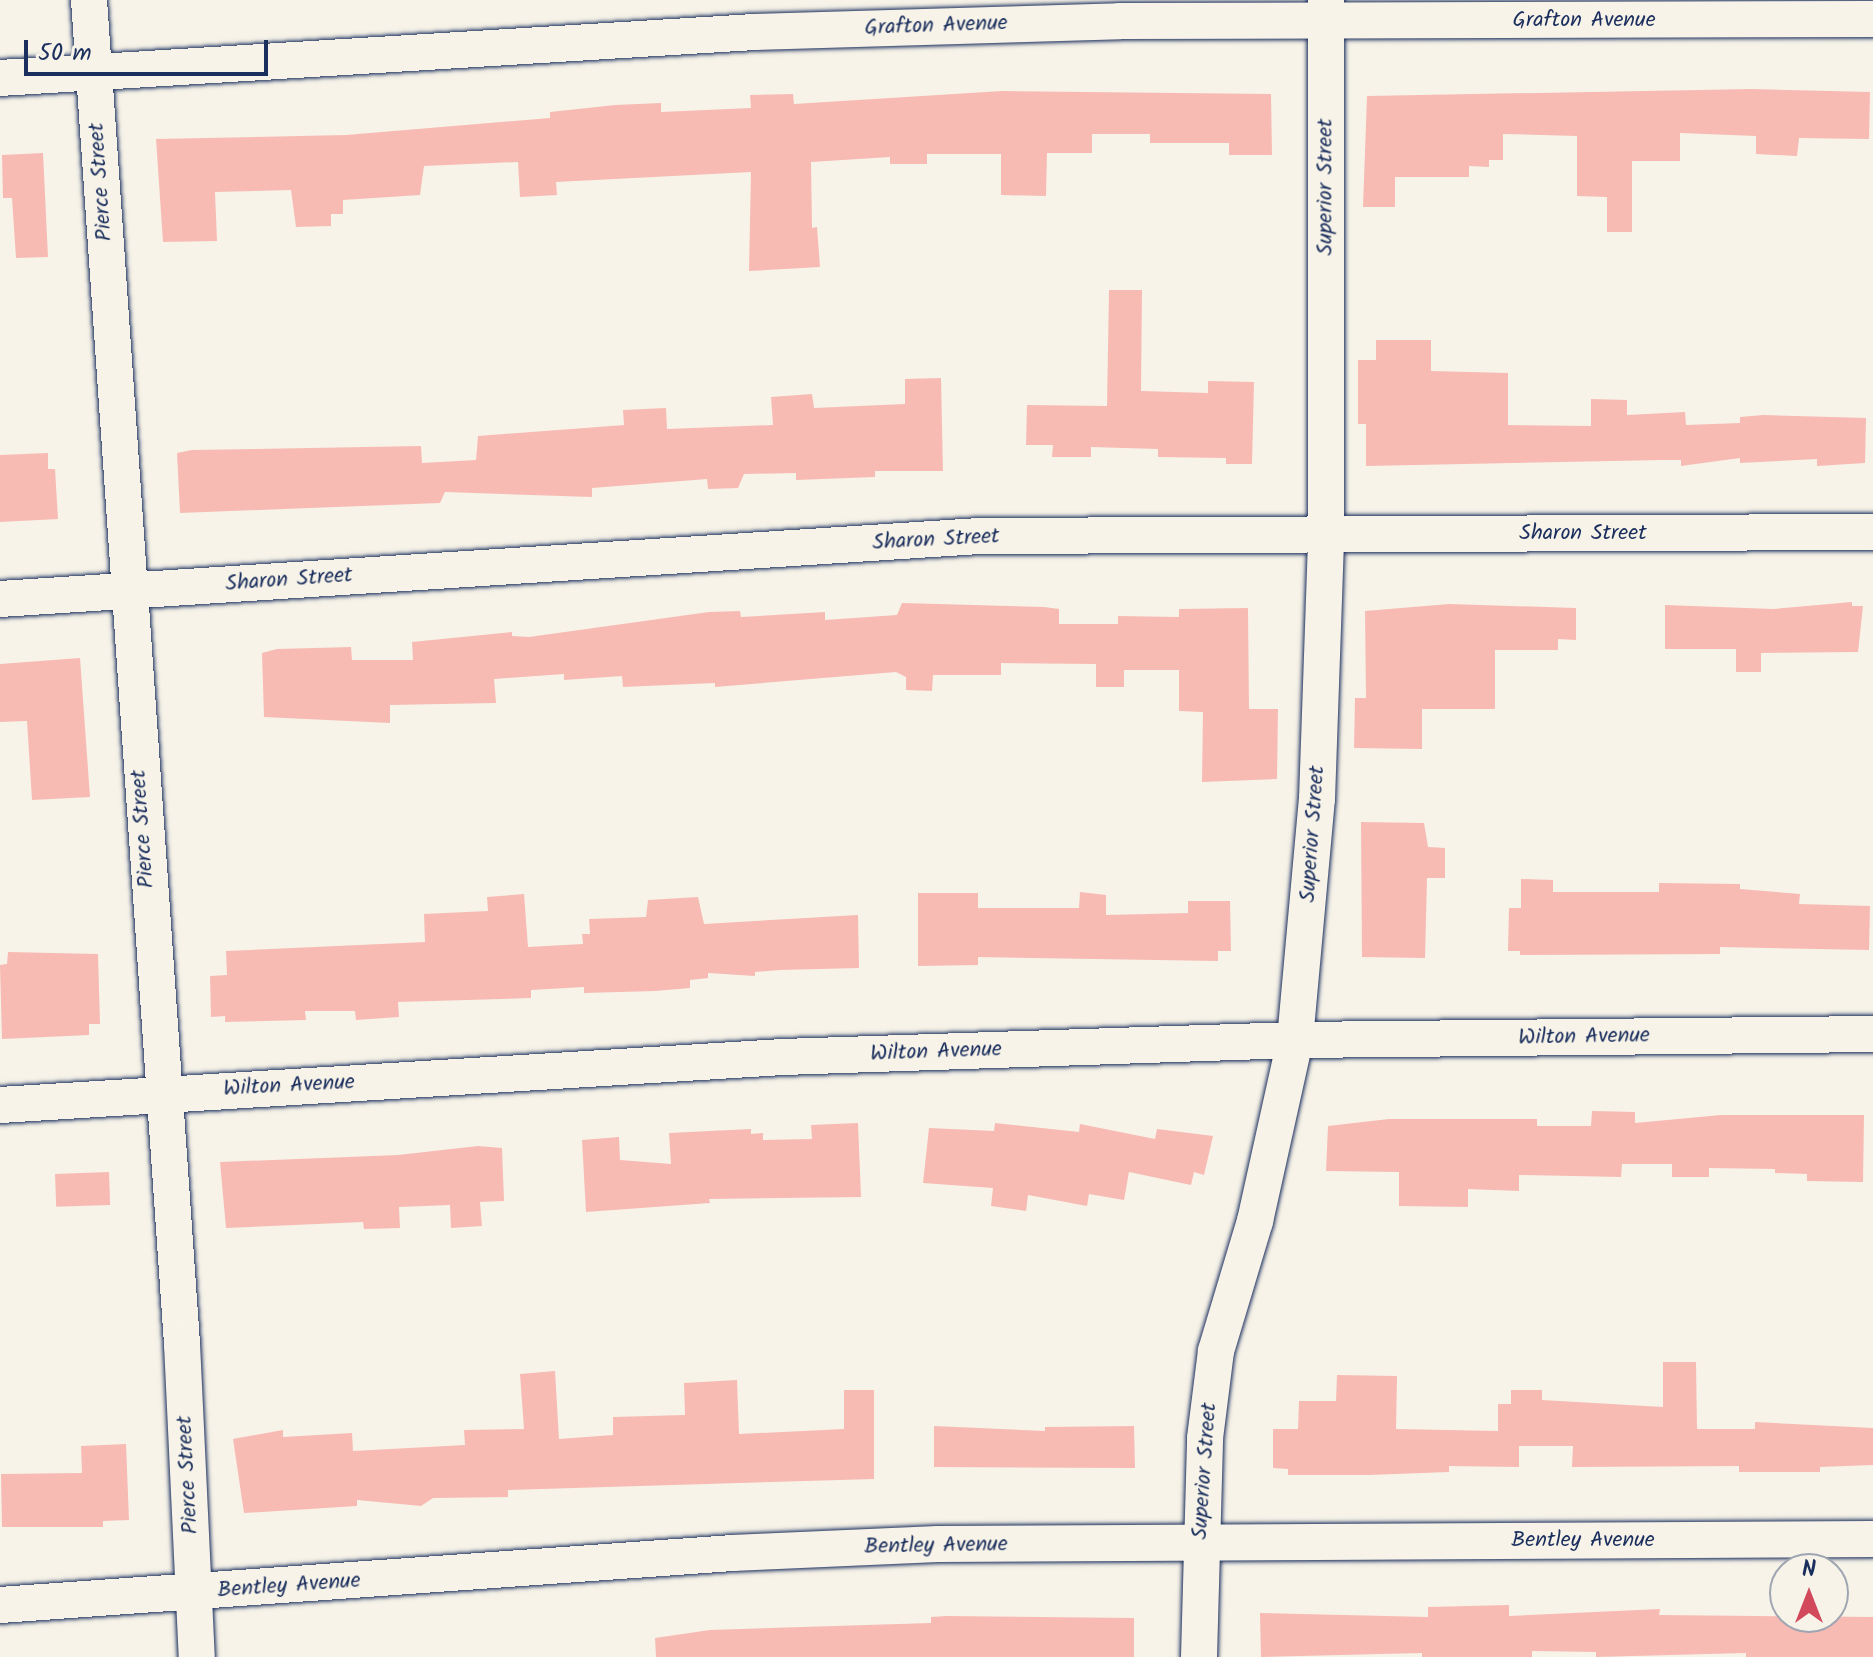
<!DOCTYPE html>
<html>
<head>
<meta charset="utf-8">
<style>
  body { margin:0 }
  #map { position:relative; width:1873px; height:1657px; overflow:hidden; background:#f7f3e8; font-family:Kalam,sans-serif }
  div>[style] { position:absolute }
  .building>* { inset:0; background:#f7bbb4; transform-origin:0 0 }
  .roads { filter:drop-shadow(0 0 2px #1b2f5e) drop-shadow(0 0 2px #1b2f5e) }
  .minor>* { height:36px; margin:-18px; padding:0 18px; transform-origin:18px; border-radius:18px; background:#f7f3e8 }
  span { translate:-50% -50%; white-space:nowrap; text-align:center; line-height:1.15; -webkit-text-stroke:6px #f7f3e8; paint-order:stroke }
  .street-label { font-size:22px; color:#1b2f5e }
  .north { position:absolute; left:1769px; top:1553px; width:80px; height:80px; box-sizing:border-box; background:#f7f3e8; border:2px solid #9fa5b1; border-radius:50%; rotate:0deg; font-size:22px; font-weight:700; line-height:32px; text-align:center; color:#1b2f5e }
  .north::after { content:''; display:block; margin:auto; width:28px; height:36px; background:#d1495b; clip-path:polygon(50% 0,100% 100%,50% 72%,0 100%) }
  .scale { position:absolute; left:24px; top:40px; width:244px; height:36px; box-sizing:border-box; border:4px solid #1b2f5e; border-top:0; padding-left:10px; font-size:24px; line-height:28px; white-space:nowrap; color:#1b2f5e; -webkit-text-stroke:6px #f7f3e8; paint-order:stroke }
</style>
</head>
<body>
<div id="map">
  <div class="building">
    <div style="clip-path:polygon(1752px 89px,1870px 92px,1869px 139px,1799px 138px,1797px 156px,1756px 154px,1756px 136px,1680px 133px,1680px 161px,1632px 161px,1632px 232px,1607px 232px,1607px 197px,1577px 196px,1577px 136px,1503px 134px,1503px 160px,1489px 160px,1489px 167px,1469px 166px,1469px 177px,1395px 177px,1395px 207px,1363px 207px,1367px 96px)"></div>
    <div style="clip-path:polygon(1002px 91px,1271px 94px,1272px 155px,1229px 155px,1229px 143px,1150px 143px,1150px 134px,1092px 134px,1092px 153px,1047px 153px,1046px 196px,1001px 195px,1001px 154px,927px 154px,927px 164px,890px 164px,890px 157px,811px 162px,812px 228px,817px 227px,820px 267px,749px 271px,751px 172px,556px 182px,557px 195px,520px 197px,518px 162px,424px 166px,420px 195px,343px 200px,343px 214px,331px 214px,331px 226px,296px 227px,291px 190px,215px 192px,217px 241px,163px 242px,156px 139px,346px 135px,550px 118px,550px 112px,615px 105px,661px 103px,661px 112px,751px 108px,750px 95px,793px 94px,794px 104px)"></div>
    <div style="clip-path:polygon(43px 153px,48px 257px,16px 258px,12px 198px,3px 198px,2px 155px)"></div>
    <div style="clip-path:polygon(1109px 290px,1142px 290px,1141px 391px,1208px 393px,1208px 381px,1254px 382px,1252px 464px,1226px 464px,1226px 458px,1158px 457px,1158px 449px,1091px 447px,1091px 457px,1052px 457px,1053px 445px,1026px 445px,1027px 405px,1107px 406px)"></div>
    <div style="clip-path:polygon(1376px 340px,1431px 340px,1431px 371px,1508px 373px,1508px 425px,1591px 426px,1591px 399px,1627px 400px,1627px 415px,1685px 412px,1686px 425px,1740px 423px,1740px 417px,1763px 415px,1866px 418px,1865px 463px,1817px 466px,1817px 459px,1740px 463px,1740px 458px,1681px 466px,1681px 460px,1662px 460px,1366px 466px,1366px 424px,1358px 424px,1358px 360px,1376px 360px)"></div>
    <div style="clip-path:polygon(941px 378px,943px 471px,875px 471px,875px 477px,796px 480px,796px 473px,744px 474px,738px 488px,708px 489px,707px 479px,592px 488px,592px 497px,445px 492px,440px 503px,180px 513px,177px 453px,192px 450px,421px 446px,422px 463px,476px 460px,478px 436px,624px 425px,623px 410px,666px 408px,667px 429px,773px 425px,771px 397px,812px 394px,814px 408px,905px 404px,905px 379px)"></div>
    <div style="clip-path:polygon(48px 453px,48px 469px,55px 469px,58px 519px,0 522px,0 455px)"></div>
    <div style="clip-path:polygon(1852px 602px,1852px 606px,1863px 606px,1858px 652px,1761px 653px,1761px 672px,1736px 672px,1736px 649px,1665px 649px,1665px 605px,1773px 609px)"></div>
    <div style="clip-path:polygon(902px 603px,1044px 607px,1059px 609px,1059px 624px,1118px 624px,1118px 616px,1179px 617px,1179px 609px,1248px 608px,1249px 709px,1278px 709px,1277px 779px,1202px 782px,1203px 712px,1179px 711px,1179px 670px,1124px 670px,1124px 687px,1096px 687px,1096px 664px,1001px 663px,1001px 675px,933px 675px,932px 691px,906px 690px,906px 677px,896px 672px,715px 687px,715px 683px,623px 687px,622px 676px,564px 680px,564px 674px,494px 679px,496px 703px,390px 705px,390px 723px,264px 717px,262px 653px,277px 649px,351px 647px,352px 660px,413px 660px,412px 642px,512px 632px,512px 636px,529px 637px,709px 612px,740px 611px,741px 617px,825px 612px,825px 620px,897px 615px)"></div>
    <div style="clip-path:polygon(1449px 604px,1576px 608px,1576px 640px,1558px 639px,1558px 650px,1495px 650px,1495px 709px,1422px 709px,1422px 749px,1354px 748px,1355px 698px,1366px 698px,1365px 611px)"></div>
    <div style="clip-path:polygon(80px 658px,90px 797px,32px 800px,27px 721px,0 722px,0 664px)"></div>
    <div style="clip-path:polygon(1361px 822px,1424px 823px,1428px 847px,1445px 848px,1445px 878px,1427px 878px,1425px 958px,1362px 957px)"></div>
    <div style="clip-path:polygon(1521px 879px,1553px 880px,1553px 892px,1659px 892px,1659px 883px,1740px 884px,1740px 889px,1800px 894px,1799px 904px,1870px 906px,1869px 950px,1720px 947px,1720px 954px,1520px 955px,1520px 951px,1508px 951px,1509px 908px,1521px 908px)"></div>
    <div style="clip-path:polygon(1080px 892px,1106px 895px,1106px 915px,1188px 913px,1188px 901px,1230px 901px,1231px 951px,1218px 951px,1218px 961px,978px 957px,978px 965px,918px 966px,918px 893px,978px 893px,978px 908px,1079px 908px)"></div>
    <div style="clip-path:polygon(524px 894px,528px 947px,583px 944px,582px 934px,590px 934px,589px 919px,646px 917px,648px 900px,698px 897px,704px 924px,858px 915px,859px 968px,780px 970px,755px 972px,755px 976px,708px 973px,708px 978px,690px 980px,690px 988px,655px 991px,584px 993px,584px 987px,531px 990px,531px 998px,398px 1002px,399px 1017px,356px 1020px,355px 1011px,305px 1011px,306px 1020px,225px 1022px,225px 1016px,211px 1017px,210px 976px,227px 975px,226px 951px,425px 942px,424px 914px,488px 911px,487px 897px)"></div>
    <div style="clip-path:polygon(8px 952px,98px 954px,100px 1024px,89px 1024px,89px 1035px,2px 1039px,0 965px,7px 964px)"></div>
    <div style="clip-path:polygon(1592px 1111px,1635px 1112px,1635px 1123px,1721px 1115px,1864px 1115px,1863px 1182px,1807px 1181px,1807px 1174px,1775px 1173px,1775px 1169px,1709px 1168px,1709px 1177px,1672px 1177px,1672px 1164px,1622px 1164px,1621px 1177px,1519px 1175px,1519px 1191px,1468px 1189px,1468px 1207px,1399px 1206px,1399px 1172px,1326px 1171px,1328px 1126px,1389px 1119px,1537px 1119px,1537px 1126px,1591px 1126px)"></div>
    <div style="clip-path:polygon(858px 1123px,861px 1197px,709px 1199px,710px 1203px,586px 1212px,582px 1140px,619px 1137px,620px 1160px,671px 1164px,669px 1133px,751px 1129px,751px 1134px,763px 1133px,763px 1140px,812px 1139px,811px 1125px)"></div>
    <div style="clip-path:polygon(995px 1123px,1079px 1132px,1080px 1124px,1155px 1139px,1157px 1129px,1213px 1136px,1204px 1175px,1194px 1172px,1191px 1185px,1129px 1172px,1124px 1200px,1089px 1194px,1087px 1206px,1028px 1195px,1026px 1211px,991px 1206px,993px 1188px,923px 1183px,929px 1128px,994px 1131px)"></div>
    <div style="clip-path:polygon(478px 1146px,502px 1148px,504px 1201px,480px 1202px,482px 1226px,451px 1228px,450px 1205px,399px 1207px,400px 1228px,364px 1229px,363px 1222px,226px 1228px,220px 1162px,398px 1155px)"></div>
    <div style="left:109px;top:1172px;width:33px;height:54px;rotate:88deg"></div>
    <div style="clip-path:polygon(1663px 1362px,1696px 1362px,1697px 1429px,1755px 1429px,1755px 1422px,1873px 1428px,1873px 1465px,1820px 1467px,1820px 1472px,1739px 1472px,1739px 1466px,1572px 1467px,1573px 1446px,1519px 1446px,1519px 1467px,1449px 1466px,1449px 1472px,1369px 1475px,1288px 1475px,1288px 1469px,1273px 1468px,1273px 1429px,1298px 1429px,1299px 1401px,1336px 1401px,1337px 1375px,1397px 1376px,1396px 1429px,1498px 1431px,1498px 1404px,1511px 1404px,1511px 1390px,1542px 1390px,1542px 1400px,1663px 1407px)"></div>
    <div style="clip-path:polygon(555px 1371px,559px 1439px,613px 1435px,613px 1417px,685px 1415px,684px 1383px,737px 1380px,739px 1434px,844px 1429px,844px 1390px,874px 1390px,874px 1479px,508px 1490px,508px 1497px,433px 1498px,421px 1506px,357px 1500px,357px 1506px,244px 1513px,233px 1439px,283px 1430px,283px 1437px,352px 1433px,353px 1451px,465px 1445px,464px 1430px,524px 1429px,520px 1374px)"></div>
    <div style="clip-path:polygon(934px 1426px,1045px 1431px,1045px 1427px,1134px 1426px,1135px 1468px,934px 1467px)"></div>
    <div style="clip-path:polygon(126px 1444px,129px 1520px,103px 1521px,103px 1527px,2px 1527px,1px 1474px,82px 1473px,81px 1446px)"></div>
    <div style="clip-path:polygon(1509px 1605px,1509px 1616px,1660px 1609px,1659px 1615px,1873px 1617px,1873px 1657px,1746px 1657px,1746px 1653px,1596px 1657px,1596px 1652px,1532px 1651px,1532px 1657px,1422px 1657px,1422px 1653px,1261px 1657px,1260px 1613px,1428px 1617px,1428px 1607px)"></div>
    <div style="clip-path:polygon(947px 1616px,1134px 1618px,1134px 1657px,656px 1657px,655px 1638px,710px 1630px,931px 1623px,931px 1617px)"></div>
  </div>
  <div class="roads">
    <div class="minor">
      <div style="left:89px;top:0;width:1347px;rotate:86.04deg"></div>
      <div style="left:182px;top:1344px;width:313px;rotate:87.3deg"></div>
      <div style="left:0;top:78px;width:755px;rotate:-3.49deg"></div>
      <div style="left:754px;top:32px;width:366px;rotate:-1.7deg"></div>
      <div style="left:1120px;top:21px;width:753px;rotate:-0.15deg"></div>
      <div style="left:0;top:599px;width:981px;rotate:-3.68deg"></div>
      <div style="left:979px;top:536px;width:894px;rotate:-0.26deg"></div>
      <div style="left:0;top:1105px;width:784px;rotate:-3.51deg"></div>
      <div style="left:783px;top:1057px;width:512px;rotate:-1.9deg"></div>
      <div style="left:1295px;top:1040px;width:578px;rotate:-0.59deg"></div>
      <div style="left:0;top:1605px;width:734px;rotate:-4.06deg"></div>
      <div style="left:732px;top:1553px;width:206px;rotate:-2.5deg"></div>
      <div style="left:938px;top:1544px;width:935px;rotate:-0.31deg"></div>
      <div style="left:1199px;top:1657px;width:219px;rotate:-88.4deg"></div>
      <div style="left:1205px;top:1438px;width:88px;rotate:-82.8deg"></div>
      <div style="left:1216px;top:1351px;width:136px;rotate:-73.3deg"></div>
      <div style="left:1255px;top:1221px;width:185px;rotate:-77.5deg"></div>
      <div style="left:1295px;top:1040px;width:242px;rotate:-84.8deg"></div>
      <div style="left:1317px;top:799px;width:264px;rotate:-88deg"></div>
      <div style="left:1326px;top:535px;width:535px;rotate:-90deg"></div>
    </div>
  </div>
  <div class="street-label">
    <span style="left:1584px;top:21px">Grafton Avenue</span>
    <span style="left:936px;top:26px;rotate:-2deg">Grafton Avenue</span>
    <span style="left:101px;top:182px;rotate:-94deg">Pierce Street</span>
    <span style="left:1326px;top:187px;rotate:-90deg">Superior Street</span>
    <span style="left:1583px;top:534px">Sharon Street</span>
    <span style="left:936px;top:540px;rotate:-3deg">Sharon Street</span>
    <span style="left:289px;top:580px;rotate:-4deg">Sharon Street</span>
    <span style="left:143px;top:829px;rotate:-94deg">Pierce Street</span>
    <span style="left:1313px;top:834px;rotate:-86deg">Superior Street</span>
    <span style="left:1584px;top:1037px;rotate:-1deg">Wilton Avenue</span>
    <span style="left:936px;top:1052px;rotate:-2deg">Wilton Avenue</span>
    <span style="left:289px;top:1086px;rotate:-3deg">Wilton Avenue</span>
    <span style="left:1205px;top:1471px;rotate:-86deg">Superior Street</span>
    <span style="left:188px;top:1475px;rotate:-93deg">Pierce Street</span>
    <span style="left:1583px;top:1541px">Bentley Avenue</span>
    <span style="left:936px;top:1546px;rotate:-1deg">Bentley Avenue</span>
    <span style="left:289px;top:1586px;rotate:-4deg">Bentley Avenue</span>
  </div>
  <div class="north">N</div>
  <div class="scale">50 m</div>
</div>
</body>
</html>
